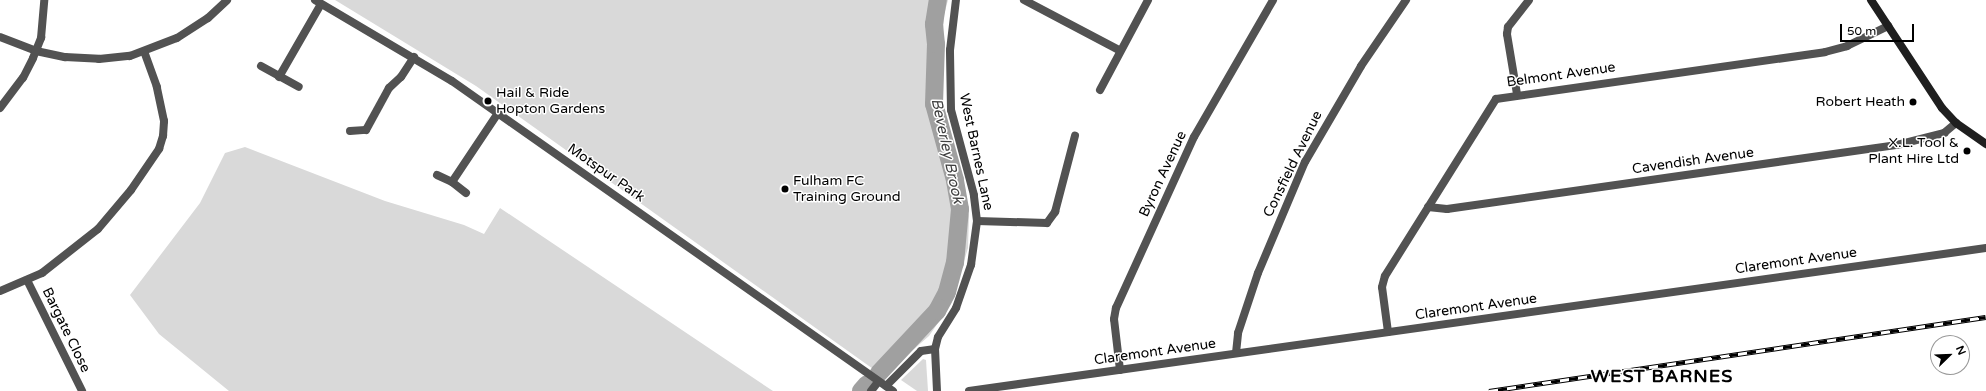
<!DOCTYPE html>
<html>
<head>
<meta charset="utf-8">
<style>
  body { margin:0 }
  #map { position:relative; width:1986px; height:391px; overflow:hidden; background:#fff; font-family:"Varela Round",sans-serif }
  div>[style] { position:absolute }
  .green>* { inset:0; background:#d9d9d9 }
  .river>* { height:18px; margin:-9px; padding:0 9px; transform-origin:9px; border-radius:9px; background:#a0a0a0 }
  .minor>* { height:8px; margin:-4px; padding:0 4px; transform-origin:4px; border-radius:4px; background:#525252 }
  .tertiary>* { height:8px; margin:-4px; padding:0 4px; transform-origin:4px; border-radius:4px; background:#525252 }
  .secondary>* { height:8px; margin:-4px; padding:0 4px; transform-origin:4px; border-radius:4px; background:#1f1f1f }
  .rail>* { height:4.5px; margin-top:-2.25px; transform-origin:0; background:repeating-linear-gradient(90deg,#fff 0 9px,#000 0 18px); box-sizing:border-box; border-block:1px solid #000 }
  .dots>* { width:11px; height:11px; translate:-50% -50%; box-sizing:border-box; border:2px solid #fff; border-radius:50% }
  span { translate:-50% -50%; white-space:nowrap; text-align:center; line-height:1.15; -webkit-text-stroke:3px #fff; paint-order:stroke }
  .street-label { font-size:14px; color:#000 }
  .poi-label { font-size:14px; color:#000 }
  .left { translate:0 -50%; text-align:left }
  .right { translate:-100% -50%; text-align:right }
  .water-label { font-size:15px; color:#414141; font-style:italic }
  .district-label { font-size:18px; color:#000; font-weight:700; letter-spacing:1px }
  .north { position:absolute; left:1930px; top:335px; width:40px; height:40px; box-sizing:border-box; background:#fff; border:1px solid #999; border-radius:50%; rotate:67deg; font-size:11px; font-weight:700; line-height:16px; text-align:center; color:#000 }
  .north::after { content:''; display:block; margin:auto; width:14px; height:18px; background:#000; clip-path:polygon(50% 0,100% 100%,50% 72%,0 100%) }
  .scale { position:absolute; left:1840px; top:24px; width:74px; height:18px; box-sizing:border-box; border:2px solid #000; border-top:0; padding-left:5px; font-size:12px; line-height:14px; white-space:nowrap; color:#000; -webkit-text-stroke:3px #fff; paint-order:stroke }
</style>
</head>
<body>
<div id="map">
  <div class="green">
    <div style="clip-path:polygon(335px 0,948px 0,944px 15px,941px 84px,944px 109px,965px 187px,969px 216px,968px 248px,951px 304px,929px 336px,883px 376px,476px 86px)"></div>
    <div style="clip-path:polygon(245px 147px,385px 201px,464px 225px,484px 234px,500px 208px,773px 391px,229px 391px,159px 334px,130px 295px,200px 203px,225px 153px)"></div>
    <div style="clip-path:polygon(923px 359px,926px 360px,928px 391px,917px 391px,901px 380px)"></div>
  </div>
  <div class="river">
    <div style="left:879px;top:373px;width:85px;rotate:-46.9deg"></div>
    <div style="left:937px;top:311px;width:21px;rotate:-62deg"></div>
    <div style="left:947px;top:292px;width:30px;rotate:-75deg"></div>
    <div style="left:955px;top:263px;width:54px;rotate:-84.7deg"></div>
    <div style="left:960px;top:209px;width:29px;rotate:-100deg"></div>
    <div style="left:955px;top:180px;width:79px;rotate:-105.4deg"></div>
    <div style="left:934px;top:104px;width:60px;rotate:-88.1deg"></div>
    <div style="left:936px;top:44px;width:20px;rotate:-96deg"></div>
    <div style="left:934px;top:24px;width:24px;rotate:-81deg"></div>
    <div style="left:861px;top:391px;width:9px;rotate:-49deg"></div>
  </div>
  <div class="minor">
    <div style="left:1024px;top:0;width:107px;rotate:27.8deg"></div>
    <div style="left:0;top:37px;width:39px;rotate:21deg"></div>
    <div style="left:36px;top:51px;width:30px;rotate:12deg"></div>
    <div style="left:65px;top:57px;width:34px;rotate:3deg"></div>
    <div style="left:99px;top:59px;width:31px;rotate:-6deg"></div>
    <div style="left:130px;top:56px;width:50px;rotate:-21deg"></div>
    <div style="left:177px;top:38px;width:37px;rotate:-33deg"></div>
    <div style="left:208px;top:18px;width:26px;rotate:-43deg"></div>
    <div style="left:261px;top:66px;width:43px;rotate:28.9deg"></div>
    <div style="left:279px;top:77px;width:84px;rotate:-60.1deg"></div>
    <div style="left:1100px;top:90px;width:102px;rotate:-61.9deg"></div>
    <div style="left:1517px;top:94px;width:61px;rotate:-99.5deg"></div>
    <div style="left:1507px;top:34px;width:7px;rotate:-82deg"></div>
    <div style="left:1508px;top:27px;width:34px;rotate:-52deg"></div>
    <div style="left:0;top:108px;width:38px;rotate:-53deg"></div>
    <div style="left:23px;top:78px;width:22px;rotate:-63deg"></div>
    <div style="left:33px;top:58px;width:22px;rotate:-68deg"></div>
    <div style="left:41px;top:38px;width:38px;rotate:-85deg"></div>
    <div style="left:350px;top:131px;width:16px;rotate:-4deg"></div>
    <div style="left:366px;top:130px;width:48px;rotate:-61.3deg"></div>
    <div style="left:389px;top:88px;width:16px;rotate:-43deg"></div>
    <div style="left:401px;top:77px;width:24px;rotate:-57deg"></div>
    <div style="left:437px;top:175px;width:17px;rotate:25deg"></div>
    <div style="left:466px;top:193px;width:18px;rotate:-142deg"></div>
    <div style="left:452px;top:182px;width:83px;rotate:-56.3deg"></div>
    <div style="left:1428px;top:207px;width:19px;rotate:6deg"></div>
    <div style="left:1447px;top:209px;width:455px;rotate:-8.1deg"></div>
    <div style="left:1897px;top:145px;width:49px;rotate:-14.3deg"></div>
    <div style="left:1944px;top:133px;width:16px;rotate:-40deg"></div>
    <div style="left:977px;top:221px;width:70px;rotate:1.6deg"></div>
    <div style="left:1047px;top:223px;width:14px;rotate:-54deg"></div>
    <div style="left:1055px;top:212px;width:79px;rotate:-75.3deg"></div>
    <div style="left:27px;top:280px;width:124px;rotate:63.6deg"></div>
    <div style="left:0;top:291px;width:46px;rotate:-23.2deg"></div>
    <div style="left:42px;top:273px;width:71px;rotate:-38.2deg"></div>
    <div style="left:98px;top:229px;width:51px;rotate:-49.8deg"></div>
    <div style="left:131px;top:190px;width:50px;rotate:-55.7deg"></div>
    <div style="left:159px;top:149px;width:14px;rotate:-73deg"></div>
    <div style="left:163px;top:136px;width:15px;rotate:-86deg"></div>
    <div style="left:164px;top:121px;width:35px;rotate:-102deg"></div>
    <div style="left:157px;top:87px;width:37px;rotate:-110deg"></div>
    <div style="left:1388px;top:332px;width:45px;rotate:-97.6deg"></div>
    <div style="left:1382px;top:287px;width:11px;rotate:-75deg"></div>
    <div style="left:1385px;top:276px;width:209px;rotate:-57.9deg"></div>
    <div style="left:1496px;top:99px;width:332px;rotate:-8.1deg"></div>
    <div style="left:1825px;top:52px;width:23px;rotate:-15deg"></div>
    <div style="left:1847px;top:46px;width:46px;rotate:-26deg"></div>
    <div style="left:1236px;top:353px;width:20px;rotate:-84deg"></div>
    <div style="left:1238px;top:333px;width:63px;rotate:-71.6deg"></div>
    <div style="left:1258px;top:273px;width:121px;rotate:-67.1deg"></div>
    <div style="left:1305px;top:162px;width:111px;rotate:-59.7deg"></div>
    <div style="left:1361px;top:66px;width:80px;rotate:-55.7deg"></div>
    <div style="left:1120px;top:370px;width:51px;rotate:-96.7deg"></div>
    <div style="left:1114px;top:319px;width:11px;rotate:-80deg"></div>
    <div style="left:1116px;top:308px;width:188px;rotate:-65.5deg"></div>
    <div style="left:1194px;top:137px;width:158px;rotate:-60deg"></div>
    <div style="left:886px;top:386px;width:49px;rotate:-45deg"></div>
    <div style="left:921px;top:351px;width:14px;rotate:-8deg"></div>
    <div style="left:871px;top:391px;width:11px;rotate:-52deg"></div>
    <div style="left:937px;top:391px;width:42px;rotate:-92.7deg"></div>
    <div style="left:935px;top:349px;width:12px;rotate:-76deg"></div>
    <div style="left:938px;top:337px;width:34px;rotate:-58deg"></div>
    <div style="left:956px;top:308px;width:46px;rotate:-70.8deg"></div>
    <div style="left:971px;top:265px;width:44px;rotate:-82.2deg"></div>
    <div style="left:977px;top:221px;width:26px;rotate:-97deg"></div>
    <div style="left:974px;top:195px;width:88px;rotate:-105.1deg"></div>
    <div style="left:951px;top:110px;width:60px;rotate:-91deg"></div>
    <div style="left:950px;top:50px;width:50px;rotate:-83.2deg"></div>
  </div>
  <div class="tertiary">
    <div style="left:315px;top:0;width:159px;rotate:30.6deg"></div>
    <div style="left:452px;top:81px;width:539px;rotate:35.11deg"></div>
    <div style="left:969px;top:391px;width:1027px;rotate:-8deg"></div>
  </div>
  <div class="secondary">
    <div style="left:1871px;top:0;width:129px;rotate:56.7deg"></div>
    <div style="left:1942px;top:108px;width:21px;rotate:47deg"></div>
    <div style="left:1956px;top:123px;width:37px;rotate:35deg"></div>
  </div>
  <div class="rail">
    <div style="left:1489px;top:391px;width:502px;rotate:-8.47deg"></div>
  </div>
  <div class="dots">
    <div style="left:488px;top:101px;background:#000"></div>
    <div style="left:1913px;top:102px;background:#000"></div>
    <div style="left:1967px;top:151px;background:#000"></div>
    <div style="left:785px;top:189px;background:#000"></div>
  </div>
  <div class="street-label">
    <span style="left:1561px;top:75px;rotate:-8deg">Belmont Avenue</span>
    <span style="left:976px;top:152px;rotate:78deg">West Barnes Lane</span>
    <span style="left:1693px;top:161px;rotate:-8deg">Cavendish Avenue</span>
    <span style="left:1293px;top:164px;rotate:-64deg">Consfield Avenue</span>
    <span style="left:606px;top:173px;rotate:35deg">Motspur Park</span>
    <span style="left:1163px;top:174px;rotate:-65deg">Byron Avenue</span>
    <span style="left:1796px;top:261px;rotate:-8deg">Claremont Avenue</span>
    <span style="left:1476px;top:307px;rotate:-8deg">Claremont Avenue</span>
    <span style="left:66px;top:330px;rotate:64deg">Bargate Close</span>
    <span style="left:1155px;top:352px;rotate:-8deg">Claremont Avenue</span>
  </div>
  <div class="poi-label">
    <span class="left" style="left:496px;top:101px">Hail &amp; Ride<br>Hopton Gardens</span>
    <span class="right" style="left:1905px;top:102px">Robert Heath</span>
    <span class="right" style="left:1959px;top:151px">X.L. Tool &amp;<br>Plant Hire Ltd</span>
    <span class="left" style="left:793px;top:189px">Fulham FC<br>Training Ground</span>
  </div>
  <div class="water-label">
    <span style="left:947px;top:151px;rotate:78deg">Beverley Brook</span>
  </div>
  <div class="district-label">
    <span style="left:1662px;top:376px">WEST BARNES</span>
  </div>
  <div class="north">N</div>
  <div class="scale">50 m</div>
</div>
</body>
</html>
